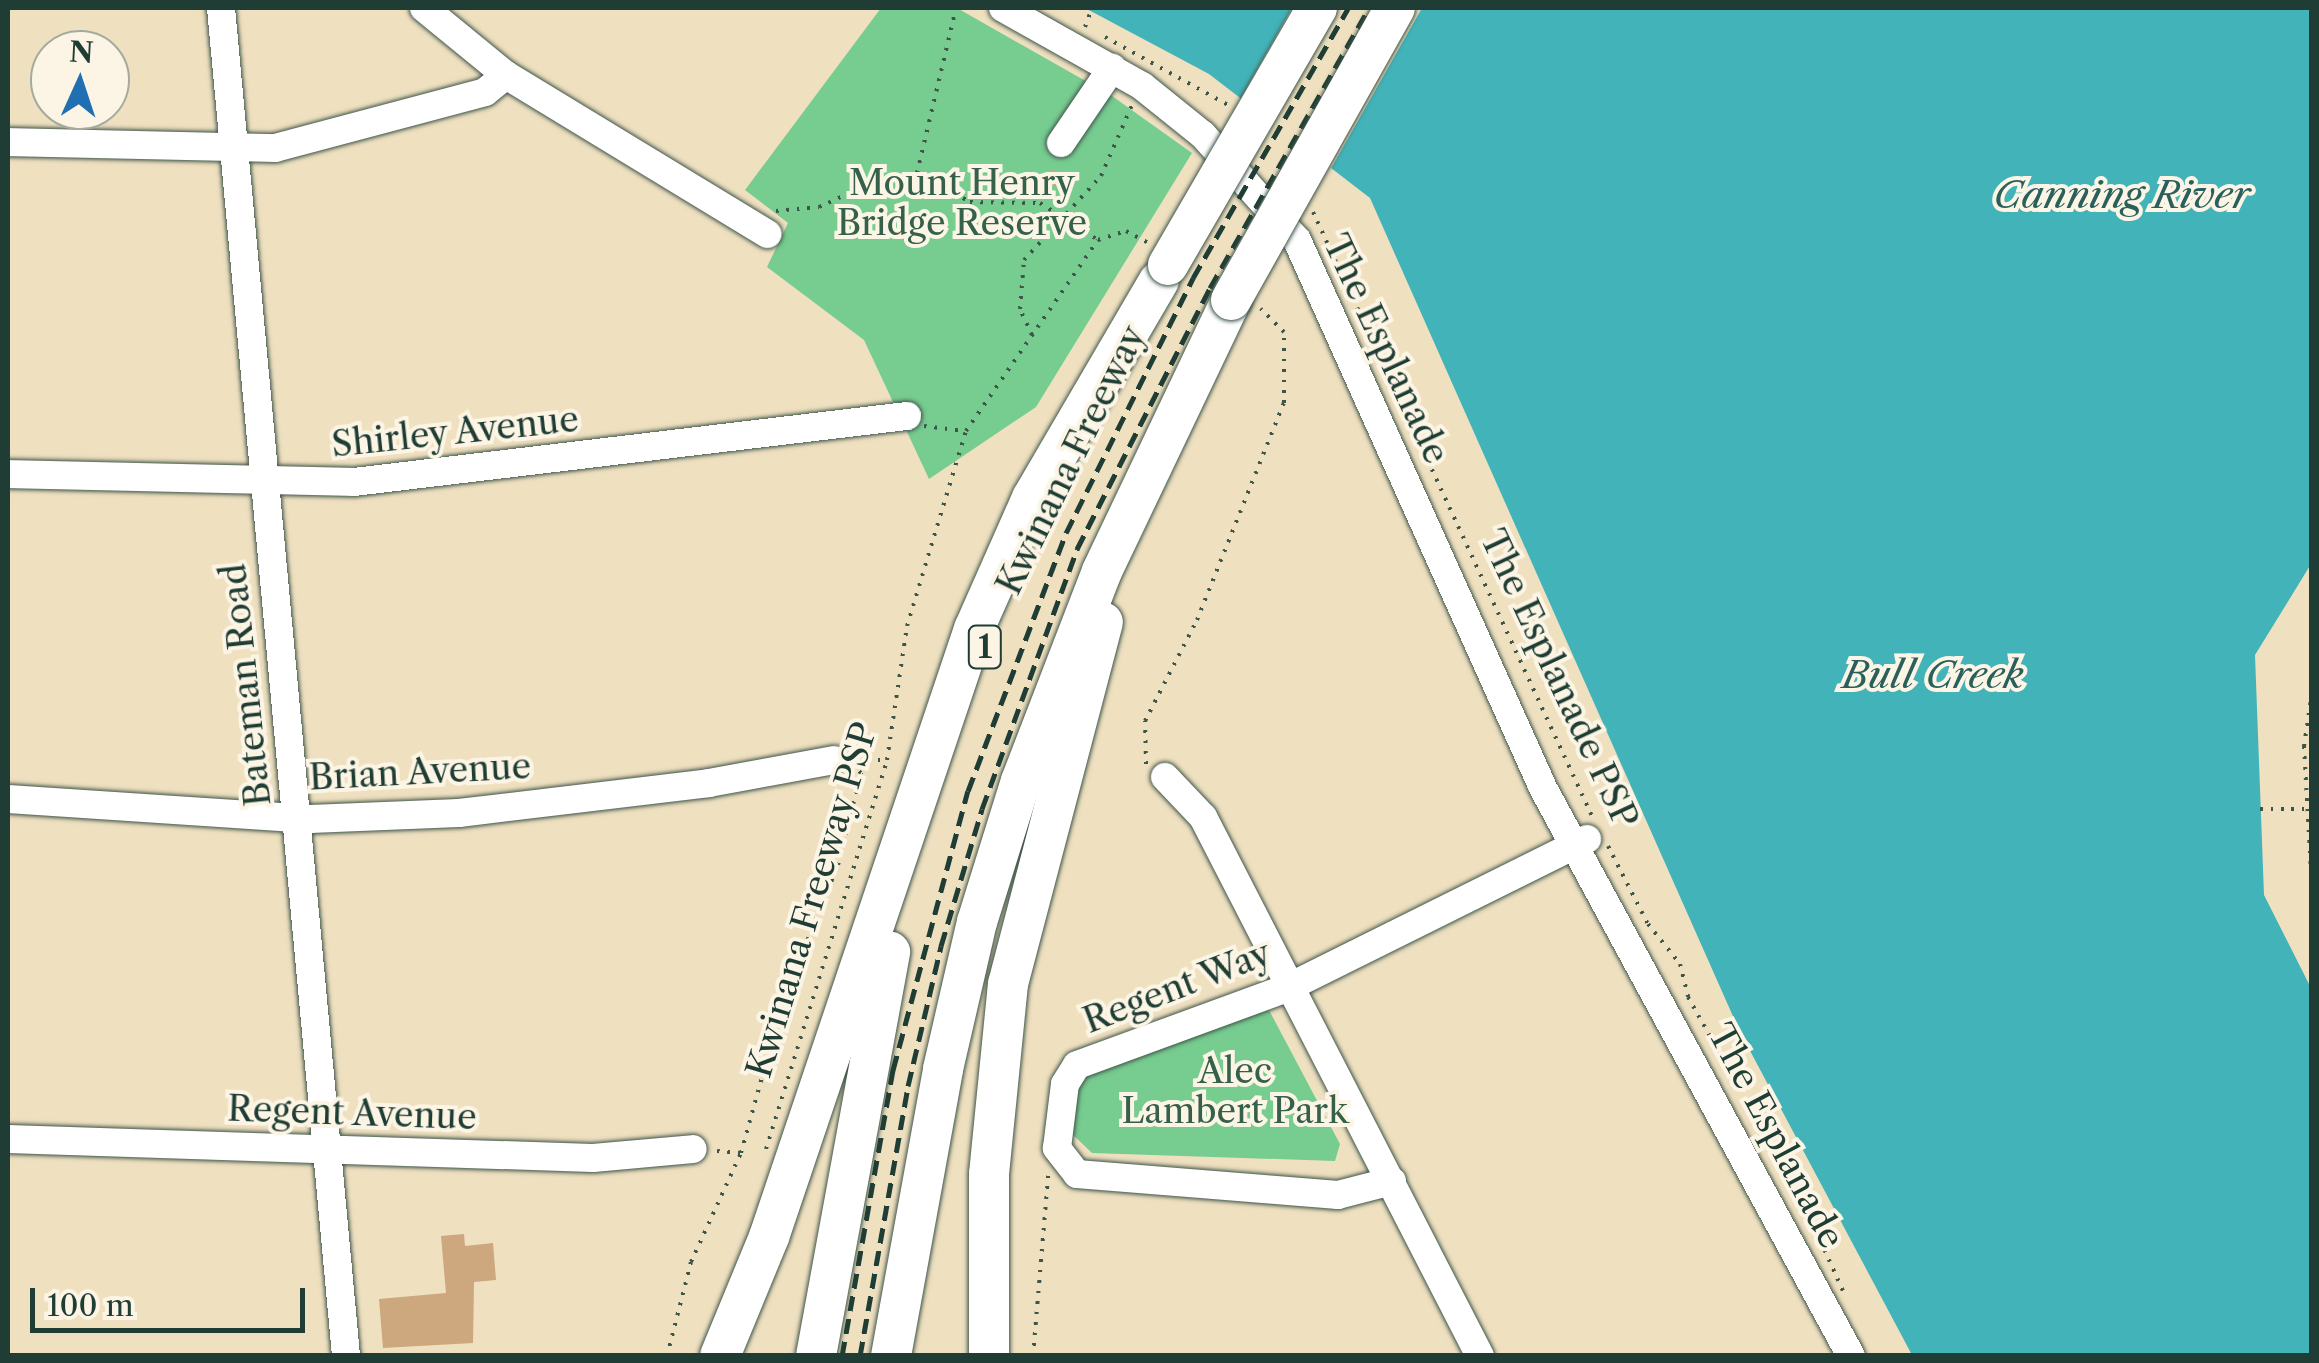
<!DOCTYPE html>
<html>
<head>
<meta charset="utf-8">
<style>
  body { margin:0 }
  #map { position:relative; width:2319px; height:1363px; overflow:hidden; background:#efe0c0; font-family:"Libre Caslon Text",serif }
  div>[style] { position:absolute }
  .green>* { inset:0; background:#77cc90 }
  .water>* { inset:0; background:#43b3ba }
  .pier>* { inset:0; background:#efe0c0 }
  .building>* { inset:0; background:#cda77d; transform-origin:0 0 }
  .path>* { height:4px; margin-top:-2px; transform-origin:0; background:repeating-linear-gradient(90deg,#3e5549 0 2.5px,transparent 0 10.5px) }
  .roads { filter:drop-shadow(0 0 2px #3e5549) drop-shadow(0 0 2px #3e5549) }
  .minor>* { height:28px; margin:-14px; padding:0 14px; transform-origin:14px; border-radius:14px; background:#fff }
  .highway>* { height:40px; margin:-20px; padding:0 20px; transform-origin:20px; border-radius:20px; background:#fff }
  .rail>* { height:5px; margin-top:-2.5px; transform-origin:0; background:repeating-linear-gradient(90deg,#1f3d34 0 15px,transparent 0 23px) }
  .bridges { filter:drop-shadow(0 0 2px #3e5549) drop-shadow(0 0 2px #3e5549) }
  .highway-bridge>* { height:40px; margin:-20px; padding:0 20px; transform-origin:20px; border-radius:20px; background:#fff }
  span { translate:-50% -50%; white-space:nowrap; text-align:center; line-height:1.15; -webkit-text-stroke:8px #fcf5e5; paint-order:stroke }
  .shield-label span { padding:2px 8px; background:#fcf5e5; border:2px solid; border-radius:8px; -webkit-text-stroke-width:0 }
  .shield-label { font-size:32px; color:#1f3d34; font-weight:700 }
  .park-label { font-size:35px; color:#35614b }
  .street-label { font-size:35px; color:#1f3d34 }
  .water-label { font-size:38px; color:#2a605c; font-style:italic }
  .frame { position:absolute; inset:0; border:10px solid #1f3d34; pointer-events:none }
  .north { position:absolute; left:30px; top:30px; width:100px; height:100px; box-sizing:border-box; background:#fcf5e5; border:2px solid #a4ab9e; border-radius:50%; rotate:3deg; font-size:28px; font-weight:700; line-height:40px; text-align:center; color:#1f3d34 }
  .north::after { content:''; display:block; margin:auto; width:35px; height:45px; background:#1f6fb2; clip-path:polygon(50% 0,100% 100%,50% 72%,0 100%) }
  .scale { position:absolute; left:30px; top:1288px; width:275px; height:45px; box-sizing:border-box; border:5px solid #1f3d34; border-top:0; padding-left:12px; font-size:30px; line-height:35px; white-space:nowrap; color:#1f3d34; -webkit-text-stroke:8px #fcf5e5; paint-order:stroke }
</style>
</head>
<body>
<div id="map">
  <div class="green">
    <div style="clip-path:polygon(881px 8px,957px 8px,1112px 96px,1192px 153px,1036px 407px,929px 479px,864px 340px,767px 267px,788px 223px,745px 190px)"></div>
    <div style="clip-path:polygon(1269px 1010px,1340px 1144px,1335px 1161px,1092px 1153px,1069px 1131px,1077px 1083px,1100px 1062px)"></div>
  </div>
  <div class="water">
    <div style="clip-path:polygon(1085px 8px,2311px 8px,2311px 564px,2255px 655px,2264px 895px,2311px 988px,2311px 1355px,1912px 1355px,1740px 1032px,1370px 198px,1209px 74px)"></div>
  </div>
  <div class="pier">
    <div style="clip-path:polygon(1292px 8px,1422px 8px,1329px 172px,1238px 103px)"></div>
  </div>
  <div class="building">
    <div style="left:1054px;top:170px;width:19px;height:15px;rotate:16deg"></div>
    <div style="clip-path:polygon(464px 1234px,465px 1246px,493px 1243px,496px 1280px,474px 1282px,473px 1343px,383px 1348px,379px 1299px,446px 1293px,441px 1236px)"></div>
  </div>
  <div class="path">
    <div style="left:1085px;top:27px;width:20px;rotate:-70deg"></div>
    <div style="left:1105px;top:37px;width:141px;rotate:28.9deg"></div>
    <div style="left:917px;top:173px;width:170px;rotate:-76.7deg"></div>
    <div style="left:776px;top:211px;width:43px;rotate:-5.3deg"></div>
    <div style="left:819px;top:207px;width:65px;rotate:-24.6deg"></div>
    <div style="left:878px;top:180px;width:40px;rotate:-10deg"></div>
    <div style="left:917px;top:173px;width:60px;rotate:28.7deg"></div>
    <div style="left:970px;top:202px;width:70px;rotate:0.8deg"></div>
    <div style="left:1040px;top:203px;width:69px;rotate:32.5deg"></div>
    <div style="left:1313px;top:212px;width:665px;rotate:65.21deg"></div>
    <div style="left:1032px;top:335px;width:29px;rotate:-115deg"></div>
    <div style="left:1020px;top:309px;width:49px;rotate:-85.3deg"></div>
    <div style="left:1024px;top:260px;width:114px;rotate:-47.5deg"></div>
    <div style="left:1101px;top:176px;width:77px;rotate:-66.4deg"></div>
    <div style="left:924px;top:426px;width:40px;rotate:7.1deg"></div>
    <div style="left:2312px;top:692px;width:55px;rotate:98.4deg"></div>
    <div style="left:2304px;top:746px;width:143px;rotate:86.8deg"></div>
    <div style="left:857px;top:760px;width:30px"></div>
    <div style="left:1146px;top:764px;width:43px;rotate:-91.3deg"></div>
    <div style="left:1145px;top:721px;width:114px;rotate:-62.8deg"></div>
    <div style="left:1197px;top:620px;width:234px;rotate:-68.2deg"></div>
    <div style="left:1284px;top:403px;width:71px;rotate:-90deg"></div>
    <div style="left:1284px;top:332px;width:33px;rotate:-135deg"></div>
    <div style="left:2260px;top:809px;width:45px"></div>
    <div style="left:1608px;top:846px;width:88px;rotate:62.9deg"></div>
    <div style="left:1648px;top:924px;width:51px;rotate:51.3deg"></div>
    <div style="left:1680px;top:964px;width:34px;rotate:76deg"></div>
    <div style="left:1688px;top:997px;width:235px;rotate:60.7deg"></div>
    <div style="left:1803px;top:1202px;width:98px;rotate:65.8deg"></div>
    <div style="left:766px;top:1149px;width:407px;rotate:-72.7deg"></div>
    <div style="left:887px;top:760px;width:135px;rotate:-81.5deg"></div>
    <div style="left:907px;top:626px;width:204px;rotate:-73.2deg"></div>
    <div style="left:966px;top:431px;width:232px;rotate:-55.4deg"></div>
    <div style="left:1098px;top:240px;width:29px;rotate:-18deg"></div>
    <div style="left:1126px;top:231px;width:26px;rotate:28deg"></div>
    <div style="left:717px;top:1151px;width:24px;rotate:5deg"></div>
    <div style="left:741px;top:1153px;width:161px;rotate:-74.5deg"></div>
    <div style="left:784px;top:998px;width:144px;rotate:-67.9deg"></div>
    <div style="left:838px;top:865px;width:95px;rotate:-76deg"></div>
    <div style="left:861px;top:773px;width:11px;rotate:-139deg"></div>
    <div style="left:667px;top:1356px;width:97px;rotate:-75.7deg"></div>
    <div style="left:691px;top:1262px;width:120px;rotate:-65.4deg"></div>
    <div style="left:1033px;top:1356px;width:181px;rotate:-85.2deg"></div>
  </div>
  <div class="roads">
    <div class="minor">
      <div style="left:221px;top:8px;width:1354px;rotate:84.7deg"></div>
      <div style="left:424px;top:8px;width:106px;rotate:39.3deg"></div>
      <div style="left:506px;top:75px;width:306px;rotate:31.3deg"></div>
      <div style="left:1003px;top:8px;width:159px;rotate:29.3deg"></div>
      <div style="left:1142px;top:86px;width:78px;rotate:38.8deg"></div>
      <div style="left:1203px;top:135px;width:141px;rotate:48.2deg"></div>
      <div style="left:1297px;top:240px;width:601px;rotate:65.82deg"></div>
      <div style="left:1543px;top:788px;width:646px;rotate:61.53deg"></div>
      <div style="left:8px;top:142px;width:267px;rotate:1.3deg"></div>
      <div style="left:275px;top:148px;width:217px;rotate:-14.9deg"></div>
      <div style="left:485px;top:92px;width:27px;rotate:-39deg"></div>
      <div style="left:1061px;top:143px;width:91px;rotate:-55.8deg"></div>
      <div style="left:8px;top:474px;width:346px;rotate:1.3deg"></div>
      <div style="left:354px;top:482px;width:557px;rotate:-6.81deg"></div>
      <div style="left:1165px;top:777px;width:55px;rotate:46.5deg"></div>
      <div style="left:1203px;top:817px;width:606px;rotate:62.8deg"></div>
      <div style="left:8px;top:799px;width:303px;rotate:3.8deg"></div>
      <div style="left:310px;top:819px;width:149px;rotate:-2.3deg"></div>
      <div style="left:459px;top:813px;width:252px;rotate:-6.8deg"></div>
      <div style="left:709px;top:783px;width:127px;rotate:-10.4deg"></div>
      <div style="left:8px;top:1139px;width:585px;rotate:1.86deg"></div>
      <div style="left:593px;top:1158px;width:100px;rotate:-5.1deg"></div>
      <div style="left:1392px;top:1181px;width:56px;rotate:165.5deg"></div>
      <div style="left:1338px;top:1195px;width:262px;rotate:-175.4deg"></div>
      <div style="left:1077px;top:1174px;width:33px;rotate:-128deg"></div>
      <div style="left:1057px;top:1148px;width:64px;rotate:-82.9deg"></div>
      <div style="left:1065px;top:1084px;width:22px;rotate:-58deg"></div>
      <div style="left:1077px;top:1065px;width:224px;rotate:-20.1deg"></div>
      <div style="left:1287px;top:988px;width:335px;rotate:-26.4deg"></div>
    </div>
    <div class="highway">
      <div style="left:720px;top:1356px;width:129px;rotate:-67.6deg"></div>
      <div style="left:769px;top:1237px;width:642px;rotate:-71.37deg"></div>
      <div style="left:974px;top:629px;width:143px;rotate:-66.1deg"></div>
      <div style="left:1032px;top:498px;width:251px;rotate:-59.7deg"></div>
      <div style="left:816px;top:1356px;width:411px;rotate:-79.6deg"></div>
      <div style="left:891px;top:1356px;width:292px;rotate:-79.7deg"></div>
      <div style="left:943px;top:1069px;width:151px;rotate:-77deg"></div>
      <div style="left:977px;top:922px;width:148px;rotate:-72.7deg"></div>
      <div style="left:1021px;top:781px;width:225px;rotate:-68.9deg"></div>
      <div style="left:1102px;top:571px;width:300px;rotate:-64.5deg"></div>
      <div style="left:989px;top:1356px;width:182px;rotate:-90deg"></div>
      <div style="left:989px;top:1174px;width:191px;rotate:-84.3deg"></div>
      <div style="left:1008px;top:984px;width:374px;rotate:-75.3deg"></div>
    </div>
  </div>
  <div class="rail">
    <div style="left:842px;top:1356px;width:291px;rotate:-79.9deg"></div>
    <div style="left:893px;top:1070px;width:289px;rotate:-75deg"></div>
    <div style="left:968px;top:791px;width:276px;rotate:-69.2deg"></div>
    <div style="left:1066px;top:533px;width:285px;rotate:-63.5deg"></div>
    <div style="left:1193px;top:278px;width:311px;rotate:-60.1deg"></div>
    <div style="left:860px;top:1356px;width:274px;rotate:-79.9deg"></div>
    <div style="left:908px;top:1086px;width:144px;rotate:-76.7deg"></div>
    <div style="left:941px;top:946px;width:143px;rotate:-73.3deg"></div>
    <div style="left:982px;top:809px;width:277px;rotate:-69.9deg"></div>
    <div style="left:1077px;top:549px;width:293px;rotate:-63deg"></div>
    <div style="left:1210px;top:288px;width:322px;rotate:-60.4deg"></div>
  </div>
  <div class="bridges">
    <div class="highway-bridge">
      <div style="left:1168px;top:265px;width:297px;rotate:-59.9deg"></div>
      <div style="left:1231px;top:300px;width:335px;rotate:-60.7deg"></div>
    </div>
  </div>
  <div class="shield-label">
    <span style="left:985px;top:647px">1</span>
  </div>
  <div class="park-label">
    <span style="left:962px;top:203px">Mount Henry<br>Bridge Reserve</span>
    <span style="left:1235px;top:1091px">Alec<br>Lambert Park</span>
  </div>
  <div class="street-label">
    <span style="left:1386px;top:349px;rotate:65deg">The Esplanade</span>
    <span style="left:455px;top:432px;rotate:-6deg">Shirley Avenue</span>
    <span style="left:1071px;top:460px;rotate:-64deg">Kwinana Freeway</span>
    <span style="left:1559px;top:679px;rotate:65deg">The Esplanade PSP</span>
    <span style="left:246px;top:685px;rotate:-96deg">Bateman Road</span>
    <span style="left:420px;top:772px;rotate:-3deg">Brian Avenue</span>
    <span style="left:812px;top:900px;rotate:-73deg">Kwinana Freeway PSP</span>
    <span style="left:1177px;top:987px;rotate:-21deg">Regent Way</span>
    <span style="left:352px;top:1113px;rotate:2deg">Regent Avenue</span>
    <span style="left:1776px;top:1136px;rotate:62deg">The Esplanade</span>
  </div>
  <div class="water-label">
    <span style="left:2122px;top:195px">Canning River</span>
    <span style="left:1933px;top:675px">Bull Creek</span>
  </div>
  <div class="frame"></div>
  <div class="north">N</div>
  <div class="scale">100 m</div>
</div>
</body>
</html>
